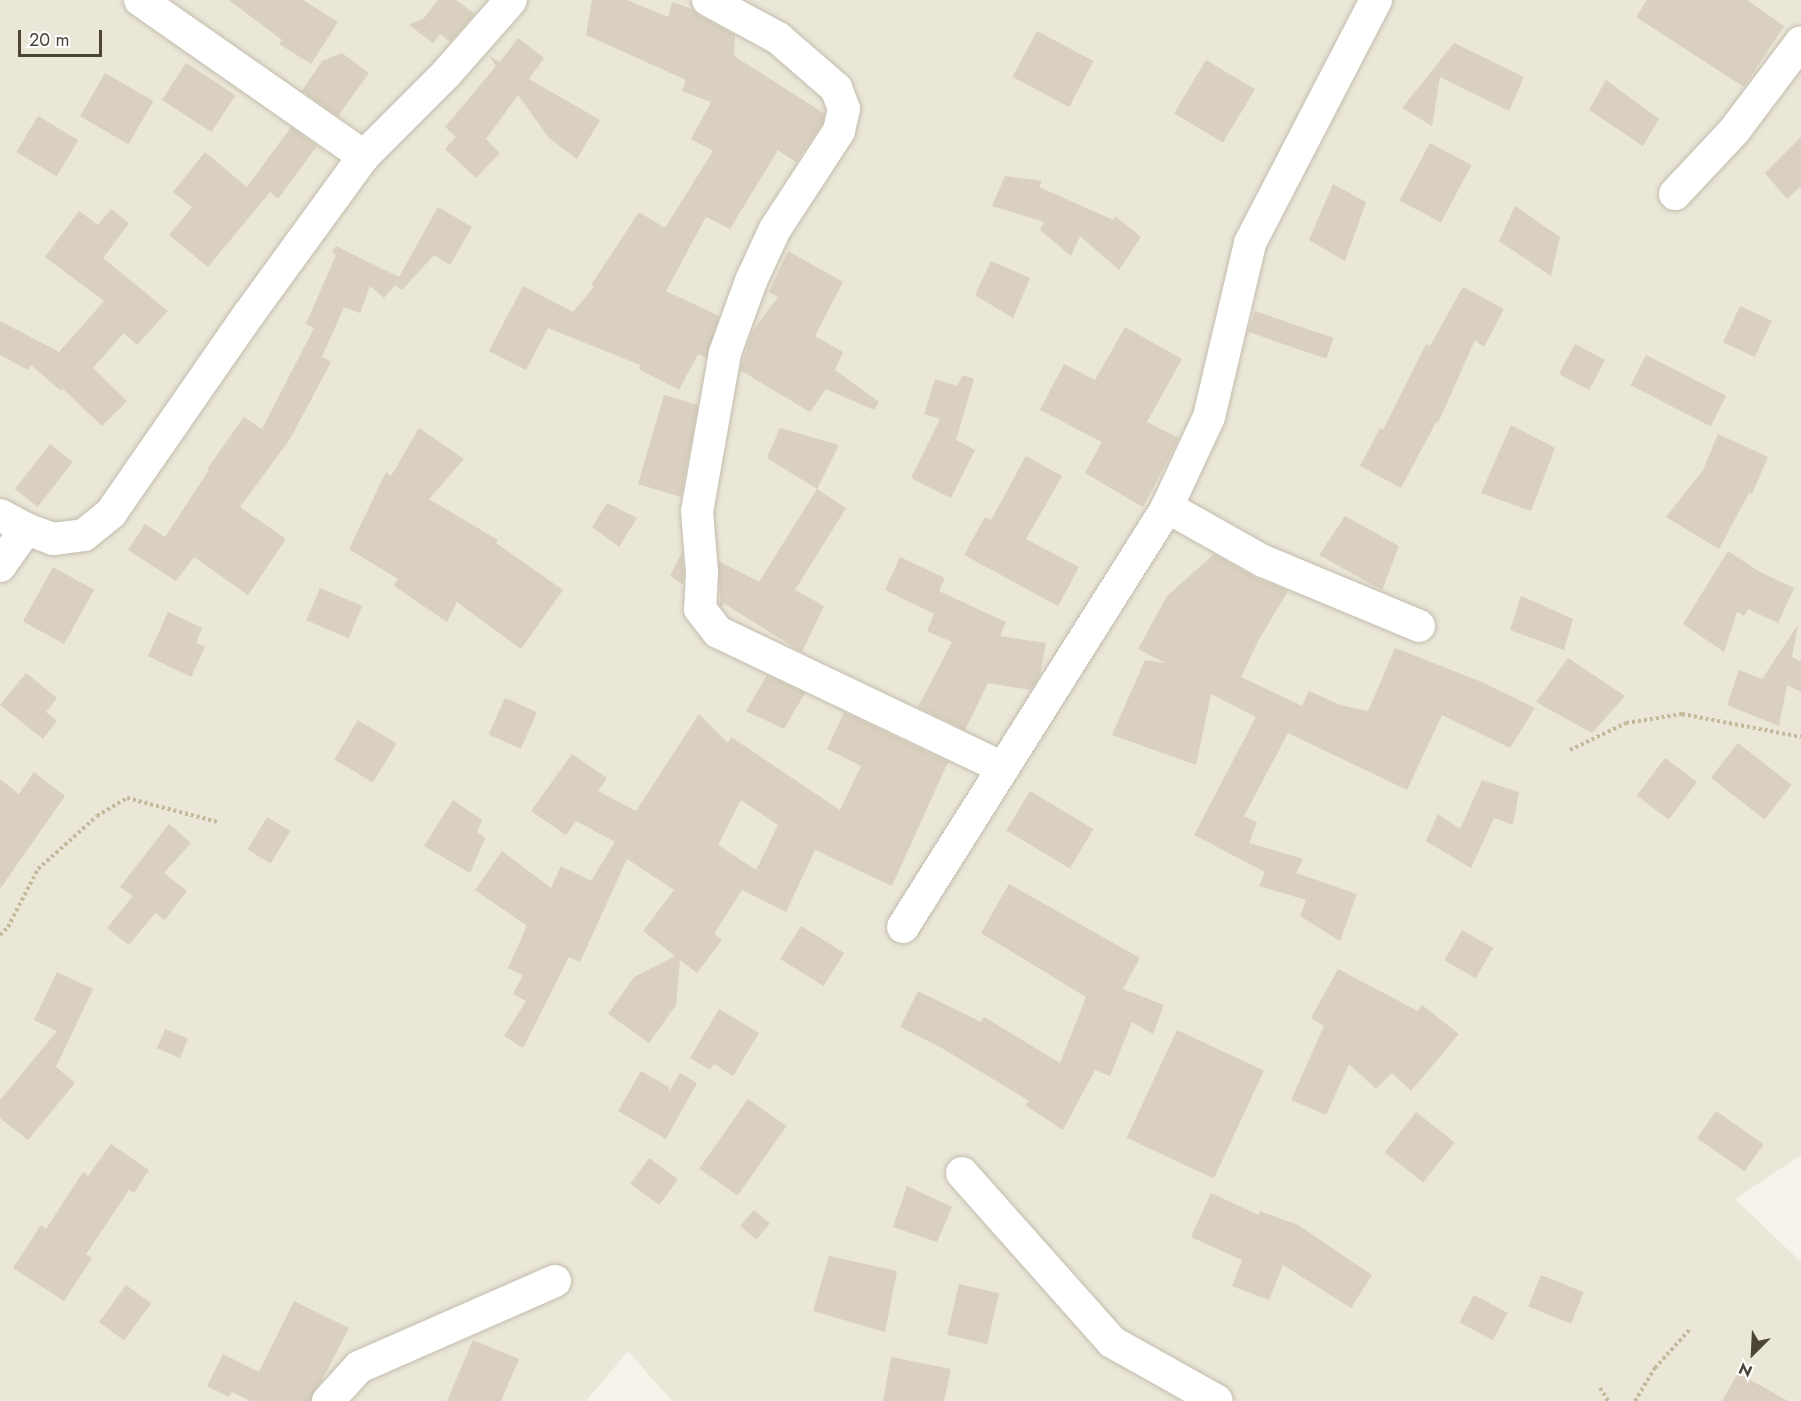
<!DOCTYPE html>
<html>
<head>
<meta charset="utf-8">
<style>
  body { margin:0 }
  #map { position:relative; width:1801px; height:1401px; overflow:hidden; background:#f6f3ea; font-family:Jost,sans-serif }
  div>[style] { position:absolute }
  .residential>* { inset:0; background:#eae6d8 }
  .building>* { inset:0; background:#d9d0bf; transform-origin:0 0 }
  .path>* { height:4px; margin-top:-2px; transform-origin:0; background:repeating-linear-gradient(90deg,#c5b99c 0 3px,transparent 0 6px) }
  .roads { filter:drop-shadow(0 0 2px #c2bcac) drop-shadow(0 0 2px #c2bcac) }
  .minor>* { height:32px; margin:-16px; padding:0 16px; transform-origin:16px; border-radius:16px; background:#fff }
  span { translate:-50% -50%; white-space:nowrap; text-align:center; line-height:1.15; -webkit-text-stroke:4.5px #fff; paint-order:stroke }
  .north { position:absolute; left:1723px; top:1323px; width:60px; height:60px; -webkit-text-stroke:4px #fff; paint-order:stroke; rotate:204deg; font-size:16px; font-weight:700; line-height:24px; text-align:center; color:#4b4537 }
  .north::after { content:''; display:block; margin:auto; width:21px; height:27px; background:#4b4537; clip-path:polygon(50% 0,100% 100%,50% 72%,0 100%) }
  .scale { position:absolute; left:18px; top:30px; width:84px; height:27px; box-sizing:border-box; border:3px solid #4b4537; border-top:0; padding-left:8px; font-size:18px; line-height:21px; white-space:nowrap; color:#4b4537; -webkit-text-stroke:4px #fff; paint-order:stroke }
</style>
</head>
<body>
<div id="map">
  <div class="residential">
    <div style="clip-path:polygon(0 0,1801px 0,1801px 1155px,1735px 1199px,1801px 1262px,1801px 1401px,672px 1401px,628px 1351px,586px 1401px,0 1401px)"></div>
  </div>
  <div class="building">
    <div style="clip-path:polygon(229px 0,303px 0,338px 22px,311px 64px,279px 44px,282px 40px)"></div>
    <div style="clip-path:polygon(438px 0,456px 0,475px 14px,450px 42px,440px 34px,433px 43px,409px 25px,424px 18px)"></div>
    <div style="clip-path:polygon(592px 0,627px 0,668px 17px,672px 2px,692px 9px,699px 16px,735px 35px,734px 56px,825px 114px,822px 124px,796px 162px,778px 150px,730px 229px,706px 217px,666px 291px,719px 316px,706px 358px,698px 354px,679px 390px,639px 369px,640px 365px,548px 328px,526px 370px,489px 351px,523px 286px,573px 312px,594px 287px,591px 285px,639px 212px,665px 228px,713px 151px,691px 139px,711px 102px,682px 91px,686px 80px,586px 35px)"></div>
    <div style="clip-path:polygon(1647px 0,1747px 0,1784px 26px,1744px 87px,1636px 17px)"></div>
    <div style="left:1037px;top:31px;width:64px;height:52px;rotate:28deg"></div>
    <div style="clip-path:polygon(518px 38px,544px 58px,529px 79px,600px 120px,577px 159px,549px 138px,518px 95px,486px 139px,500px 153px,476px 178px,445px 149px,456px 137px,445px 127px,496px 66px,489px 56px,500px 62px)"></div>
    <div style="clip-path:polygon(1454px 43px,1524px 77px,1509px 111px,1440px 77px,1432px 126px,1402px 108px)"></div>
    <div style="clip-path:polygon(342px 53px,369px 73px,338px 116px,302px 91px,322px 61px)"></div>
    <div style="left:1206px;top:60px;width:57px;height:62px;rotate:31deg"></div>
    <div style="left:186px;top:63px;width:59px;height:44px;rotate:33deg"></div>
    <div style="left:105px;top:73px;width:56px;height:50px;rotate:30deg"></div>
    <div style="clip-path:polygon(1606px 80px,1659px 119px,1643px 146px,1589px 110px)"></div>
    <div style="left:38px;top:116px;width:47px;height:42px;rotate:31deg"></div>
    <div style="clip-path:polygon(291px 127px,317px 146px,278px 199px,270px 192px,208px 267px,169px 235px,192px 207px,173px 192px,205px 152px,247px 187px)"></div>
    <div style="clip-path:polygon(1801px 137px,1801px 186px,1787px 199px,1765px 173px)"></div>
    <div style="left:1430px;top:143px;width:47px;height:65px;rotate:28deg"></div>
    <div style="clip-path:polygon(1005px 176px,1042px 181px,1039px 187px,1113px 220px,1115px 216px,1141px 237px,1119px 270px,1080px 236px,1071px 256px,1040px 230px,1044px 222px,992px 206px)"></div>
    <div style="clip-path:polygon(1333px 184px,1366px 202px,1345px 261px,1309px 240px)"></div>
    <div style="clip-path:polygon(1515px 206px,1560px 237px,1551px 276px,1499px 241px)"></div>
    <div style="clip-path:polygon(438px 207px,472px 227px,450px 265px,434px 255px,402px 290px,395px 285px,384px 298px,370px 286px,360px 313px,344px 307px,322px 357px,331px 362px,290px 439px,240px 507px,286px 539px,248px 595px,194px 557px,176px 581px,128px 550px,145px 524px,165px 537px,209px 470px,207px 469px,244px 417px,262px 429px,314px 328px,306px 324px,336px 255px,332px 252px,336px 246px,399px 277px)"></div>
    <div style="clip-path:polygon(111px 209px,129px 223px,103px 258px,168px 311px,137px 345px,124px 333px,93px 368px,127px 401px,102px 426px,63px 389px,61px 391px,31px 365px,28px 370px,0 355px,0 321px,59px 352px,104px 301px,45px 257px,79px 211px,98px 225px)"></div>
    <div style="clip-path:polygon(788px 251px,843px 282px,815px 336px,843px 352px,835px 370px,879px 402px,874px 410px,826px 389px,810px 412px,740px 370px,752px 332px,778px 297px,769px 292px)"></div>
    <div style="clip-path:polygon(991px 261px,1030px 278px,1013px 318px,975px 295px)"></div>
    <div style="clip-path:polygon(1463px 287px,1504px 309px,1484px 347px,1475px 340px,1438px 423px,1436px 422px,1401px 488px,1360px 466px,1380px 428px,1383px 430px,1426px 344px,1430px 346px)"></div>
    <div style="left:1740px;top:306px;width:35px;height:40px;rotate:25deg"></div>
    <div style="left:1255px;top:311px;width:83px;height:22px;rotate:19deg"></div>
    <div style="clip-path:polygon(1125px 327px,1182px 359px,1147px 422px,1179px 438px,1143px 507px,1085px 473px,1102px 442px,1040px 410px,1064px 364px,1095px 380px)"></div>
    <div style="left:1575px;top:344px;width:34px;height:34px;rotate:28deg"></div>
    <div style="left:1646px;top:355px;width:90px;height:34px;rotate:27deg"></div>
    <div style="clip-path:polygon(963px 375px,974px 379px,956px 440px,975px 450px,951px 498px,911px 478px,940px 419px,924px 414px,935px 379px,957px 386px)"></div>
    <div style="clip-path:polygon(664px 395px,698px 405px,681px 497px,638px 484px)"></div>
    <div style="clip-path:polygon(1511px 425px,1555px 448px,1531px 511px,1481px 493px)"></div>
    <div style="clip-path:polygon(419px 428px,464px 459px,429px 499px,498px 540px,496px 543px,563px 590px,521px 649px,457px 602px,447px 622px,394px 586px,398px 579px,349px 549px,386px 472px,391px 476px)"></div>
    <div style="clip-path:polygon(780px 428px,839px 445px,817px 489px,767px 458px)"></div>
    <div style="clip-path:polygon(1718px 434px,1768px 457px,1752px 494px,1749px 493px,1719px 549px,1666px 517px,1703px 470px)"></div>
    <div style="left:50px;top:444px;width:29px;height:57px;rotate:38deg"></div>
    <div style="clip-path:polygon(1026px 456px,1062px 476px,1026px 539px,1079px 567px,1058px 606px,964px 555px,985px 517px,991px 520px)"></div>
    <div style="clip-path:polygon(817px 489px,846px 508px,795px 590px,824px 606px,802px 652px,723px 603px,723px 607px,720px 606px,719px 561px,759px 582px)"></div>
    <div style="clip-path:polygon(607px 503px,637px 518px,619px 547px,592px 527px)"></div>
    <div style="clip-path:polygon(1345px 516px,1399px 546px,1382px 590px,1319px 555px)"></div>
    <div style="clip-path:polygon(1728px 551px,1760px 572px,1794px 588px,1778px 623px,1748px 609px,1744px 616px,1737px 612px,1724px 652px,1683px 624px)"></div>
    <div style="clip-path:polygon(682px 552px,684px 573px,683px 584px,670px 576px)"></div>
    <div style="clip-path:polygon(1214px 554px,1254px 577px,1288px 591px,1258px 641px,1241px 677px,1302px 706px,1309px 691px,1340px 705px,1368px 711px,1395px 648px,1482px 682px,1535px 708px,1510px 748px,1442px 715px,1407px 790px,1288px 733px,1244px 816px,1257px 822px,1249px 843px,1303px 859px,1296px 873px,1357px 894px,1340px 941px,1300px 916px,1306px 900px,1259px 886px,1265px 872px,1194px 835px,1256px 717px,1211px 694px,1196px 765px,1112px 735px,1145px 660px,1165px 663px,1138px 649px,1167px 596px)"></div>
    <div style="clip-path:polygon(900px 557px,945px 578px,939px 591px,1006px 622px,1000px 636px,1046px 643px,1040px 675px,1031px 690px,988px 683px,965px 730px,918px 707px,952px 642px,927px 631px,934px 614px,885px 590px)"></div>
    <div style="left:53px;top:567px;width:47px;height:62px;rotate:29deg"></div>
    <div style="left:320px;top:588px;width:46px;height:35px;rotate:23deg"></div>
    <div style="clip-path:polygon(1521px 596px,1573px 619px,1564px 650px,1510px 630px)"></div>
    <div style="clip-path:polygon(168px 612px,202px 628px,196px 643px,205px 647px,191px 677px,148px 656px)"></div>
    <div style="clip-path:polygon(1798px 625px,1792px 657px,1801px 662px,1801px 692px,1787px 685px,1779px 726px,1727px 705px,1739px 670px,1762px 679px)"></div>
    <div style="clip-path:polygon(1568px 658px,1625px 696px,1592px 733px,1536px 702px)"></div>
    <div style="clip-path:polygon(26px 673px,57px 698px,46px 712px,57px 721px,43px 739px,0 705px)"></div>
    <div style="clip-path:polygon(767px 675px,805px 693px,784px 729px,746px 711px)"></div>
    <div style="left:505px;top:698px;width:35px;height:40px;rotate:24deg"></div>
    <div style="clip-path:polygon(evenodd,844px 712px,948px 762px,892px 886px,815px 850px,786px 912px,742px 890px,714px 934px,722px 940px,697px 973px,680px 960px,676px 1005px,649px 1043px,608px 1014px,634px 977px,675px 956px,643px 931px,674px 890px,627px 859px,580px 962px,569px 957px,523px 1048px,504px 1036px,526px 1001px,513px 994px,523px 975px,508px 968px,527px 926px,475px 890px,502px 851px,551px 888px,561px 866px,591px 881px,615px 842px,576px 821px,566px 835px,531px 811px,572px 754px,607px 778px,598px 791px,636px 811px,699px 714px,728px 743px,731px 737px,840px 810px,861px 766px,827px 749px,844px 712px,741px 800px,778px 825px,756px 870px,718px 845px,741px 800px)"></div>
    <div style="left:358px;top:720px;width:45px;height:46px;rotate:31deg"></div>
    <div style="left:1738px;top:743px;width:68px;height:44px;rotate:38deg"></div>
    <div style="left:1665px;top:758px;width:40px;height:47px;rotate:37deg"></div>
    <div style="clip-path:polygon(34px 772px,65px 796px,0 889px,0 779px,19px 794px)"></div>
    <div style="clip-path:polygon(1482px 780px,1519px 792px,1513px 825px,1494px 818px,1471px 868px,1426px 841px,1438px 814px,1460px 829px)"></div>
    <div style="left:1030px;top:791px;width:74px;height:46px;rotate:31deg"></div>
    <div style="clip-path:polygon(453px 800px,482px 820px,477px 832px,485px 838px,470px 873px,424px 846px)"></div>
    <div style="left:267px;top:817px;width:27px;height:38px;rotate:31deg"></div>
    <div style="clip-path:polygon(169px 824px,191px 843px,164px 873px,187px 891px,165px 920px,155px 913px,129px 945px,107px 928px,133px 896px,120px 887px)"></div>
    <div style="clip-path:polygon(1009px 884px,1140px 958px,1123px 989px,1164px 1005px,1153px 1034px,1132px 1022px,1110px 1076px,1095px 1070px,1063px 1130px,1025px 1105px,1029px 1101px,940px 1047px,900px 1027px,918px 991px,981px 1022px,984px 1017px,1060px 1063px,1086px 997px,981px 933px)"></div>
    <div style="left:801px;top:926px;width:51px;height:39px;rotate:32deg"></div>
    <div style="left:1462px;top:930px;width:36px;height:35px;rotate:30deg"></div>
    <div style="clip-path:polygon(1338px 969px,1418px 1011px,1422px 1005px,1459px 1034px,1411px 1091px,1392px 1073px,1376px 1089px,1349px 1064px,1326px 1115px,1291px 1100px,1324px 1026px,1311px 1018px)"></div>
    <div style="clip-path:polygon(57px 972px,93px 989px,56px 1067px,75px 1083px,28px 1140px,0 1118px,0 1100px,57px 1031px,34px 1020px)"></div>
    <div style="clip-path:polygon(719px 1009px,759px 1033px,733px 1076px,714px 1064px,710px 1070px,690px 1058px)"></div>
    <div style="left:165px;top:1029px;width:25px;height:21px;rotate:23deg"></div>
    <div style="left:1177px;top:1030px;width:96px;height:119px;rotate:25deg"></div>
    <div style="clip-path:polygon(641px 1071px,669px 1087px,669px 1092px,680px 1073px,697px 1083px,666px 1139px,618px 1111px)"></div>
    <div style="left:748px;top:1099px;width:47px;height:85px;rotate:35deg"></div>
    <div style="left:1716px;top:1111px;width:58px;height:33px;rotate:35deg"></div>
    <div style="left:1416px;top:1112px;width:49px;height:51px;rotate:38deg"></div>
    <div style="clip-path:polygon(111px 1144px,149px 1170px,134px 1193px,129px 1190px,86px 1254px,92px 1258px,64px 1301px,13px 1268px,41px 1225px,46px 1229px,83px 1172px,88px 1176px)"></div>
    <div style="left:649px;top:1158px;width:36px;height:32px;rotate:36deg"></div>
    <div style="clip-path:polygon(907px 1186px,952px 1207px,937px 1242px,893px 1227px)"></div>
    <div style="clip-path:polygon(1211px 1193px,1259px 1215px,1260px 1211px,1298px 1225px,1372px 1275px,1351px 1308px,1283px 1265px,1269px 1300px,1232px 1286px,1242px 1260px,1191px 1237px)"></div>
    <div style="left:754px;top:1210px;width:21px;height:21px;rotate:41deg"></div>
    <div style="clip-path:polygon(829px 1256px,897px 1271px,885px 1332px,813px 1311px)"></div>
    <div style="left:1541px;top:1275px;width:46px;height:34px;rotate:22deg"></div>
    <div style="left:959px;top:1284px;width:41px;height:52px;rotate:13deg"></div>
    <div style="left:126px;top:1285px;width:31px;height:46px;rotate:36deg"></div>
    <div style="left:1474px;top:1295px;width:38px;height:31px;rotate:28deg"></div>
    <div style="clip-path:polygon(294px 1301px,349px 1328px,311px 1401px,250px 1401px,232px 1392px,229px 1397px,207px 1386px,223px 1354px,259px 1372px)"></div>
    <div style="clip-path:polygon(473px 1340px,519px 1359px,501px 1401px,447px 1401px)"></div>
    <div style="clip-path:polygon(891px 1357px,951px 1369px,944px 1401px,883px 1401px)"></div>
    <div style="clip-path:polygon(1738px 1373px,1788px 1401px,1722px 1401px)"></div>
  </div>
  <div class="path">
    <div style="left:1570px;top:750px;width:62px;rotate:-25.7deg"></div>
    <div style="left:1626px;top:723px;width:57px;rotate:-9.1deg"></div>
    <div style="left:1682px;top:714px;width:121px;rotate:10.9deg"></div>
    <div style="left:0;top:935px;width:11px;rotate:-45deg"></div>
    <div style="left:8px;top:927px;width:65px;rotate:-62.7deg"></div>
    <div style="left:38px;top:869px;width:79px;rotate:-41.9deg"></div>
    <div style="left:97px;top:816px;width:35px;rotate:-31deg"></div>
    <div style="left:127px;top:798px;width:94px;rotate:14.8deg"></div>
    <div style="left:1600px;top:1388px;width:15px;rotate:58deg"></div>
    <div style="left:1635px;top:1401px;width:39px;rotate:-59deg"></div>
    <div style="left:1655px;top:1368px;width:52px;rotate:-48.1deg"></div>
  </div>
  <div class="roads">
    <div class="minor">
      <div style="left:140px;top:0;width:273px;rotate:34.9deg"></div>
      <div style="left:708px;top:0;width:80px;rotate:28.5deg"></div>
      <div style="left:778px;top:38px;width:77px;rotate:40.8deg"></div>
      <div style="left:836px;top:88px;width:22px;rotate:69deg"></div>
      <div style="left:844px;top:109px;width:23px;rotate:103deg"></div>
      <div style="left:839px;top:131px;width:117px;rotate:123.1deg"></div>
      <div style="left:775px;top:229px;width:57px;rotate:114.8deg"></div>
      <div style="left:751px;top:281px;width:77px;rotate:109.9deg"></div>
      <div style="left:725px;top:353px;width:160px;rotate:100deg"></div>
      <div style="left:697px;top:511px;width:62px;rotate:85.4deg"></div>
      <div style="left:702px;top:573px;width:36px;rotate:93deg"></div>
      <div style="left:700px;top:609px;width:29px;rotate:52deg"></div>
      <div style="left:718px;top:632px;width:316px;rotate:25.5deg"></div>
      <div style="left:1675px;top:194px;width:86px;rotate:-46.9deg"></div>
      <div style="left:1734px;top:131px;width:111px;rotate:-53deg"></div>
      <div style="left:1167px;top:507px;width:110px;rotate:29.4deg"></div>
      <div style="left:1263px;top:561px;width:169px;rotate:22.6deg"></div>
      <div style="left:0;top:515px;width:30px;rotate:28deg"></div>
      <div style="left:26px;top:529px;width:29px;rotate:20deg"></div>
      <div style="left:53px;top:539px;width:31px;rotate:-7deg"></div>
      <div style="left:84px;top:535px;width:35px;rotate:-39deg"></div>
      <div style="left:111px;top:513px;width:242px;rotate:-55.3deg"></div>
      <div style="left:249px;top:314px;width:195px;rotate:-54deg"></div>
      <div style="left:364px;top:156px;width:116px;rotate:-45deg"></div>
      <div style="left:446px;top:74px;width:98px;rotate:-48.7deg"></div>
      <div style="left:0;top:566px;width:45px;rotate:-54.9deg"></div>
      <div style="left:903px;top:927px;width:496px;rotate:-57.8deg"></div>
      <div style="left:1167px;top:507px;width:99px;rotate:-65deg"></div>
      <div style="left:1209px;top:417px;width:179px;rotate:-76.7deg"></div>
      <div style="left:1250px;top:243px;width:274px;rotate:-62.6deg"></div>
      <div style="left:962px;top:1173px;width:226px;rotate:48.4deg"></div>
      <div style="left:1112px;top:1342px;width:120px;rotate:29.3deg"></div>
      <div style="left:328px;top:1401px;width:46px;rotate:-47.6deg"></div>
      <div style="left:359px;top:1367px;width:214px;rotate:-23.7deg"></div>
    </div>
  </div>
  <div class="north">N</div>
  <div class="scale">20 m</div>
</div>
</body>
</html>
